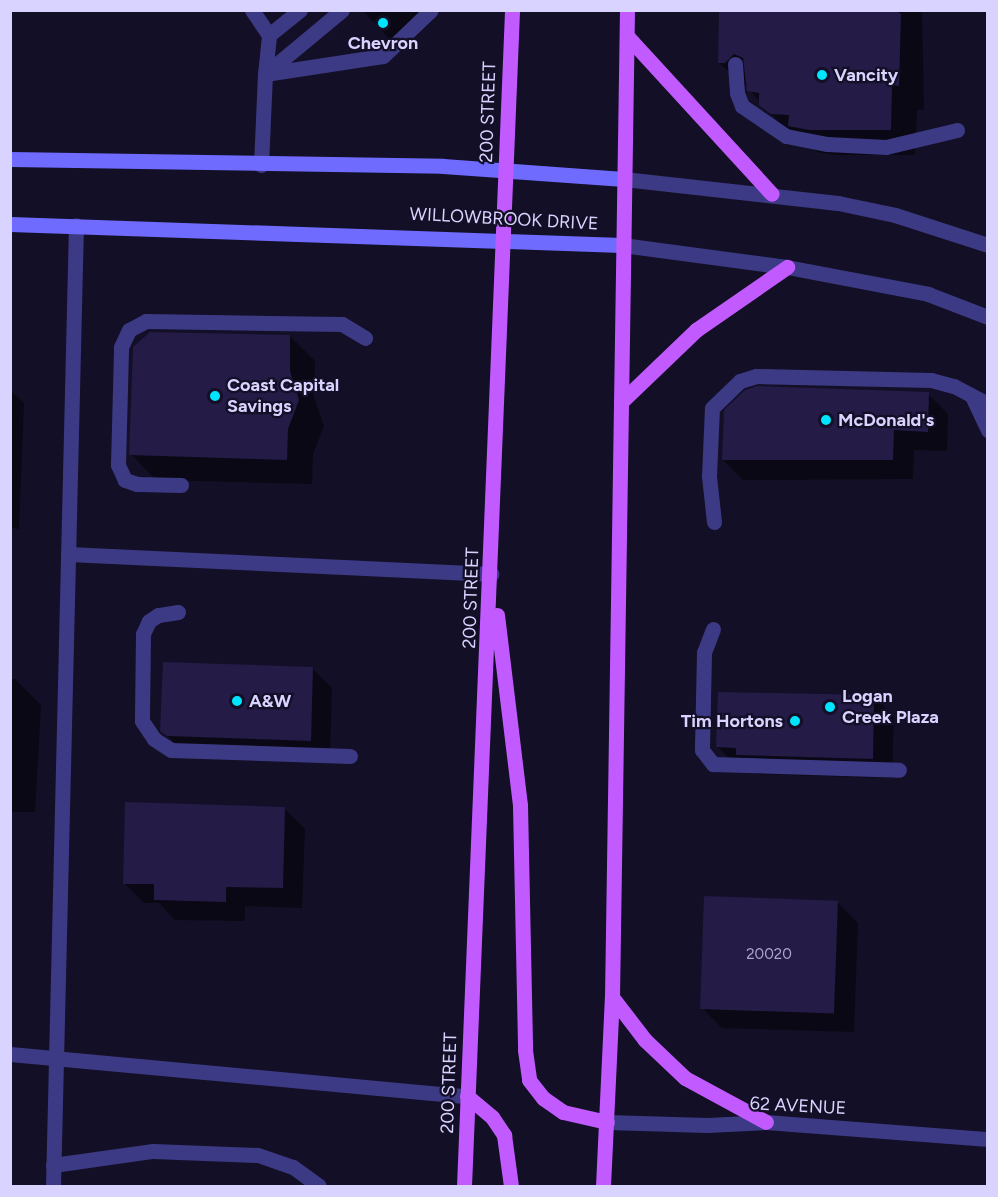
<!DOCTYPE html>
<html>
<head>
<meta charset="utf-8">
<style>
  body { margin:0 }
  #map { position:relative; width:998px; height:1197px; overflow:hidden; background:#130f26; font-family:Figtree,sans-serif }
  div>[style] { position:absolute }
  .shadow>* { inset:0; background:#0007 }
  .building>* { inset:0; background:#241b47; transform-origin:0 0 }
  .service>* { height:15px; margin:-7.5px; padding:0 7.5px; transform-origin:7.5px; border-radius:7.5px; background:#3d3a85 }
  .minor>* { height:15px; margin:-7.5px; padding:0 7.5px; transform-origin:7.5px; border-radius:7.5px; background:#3d3a85 }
  .tertiary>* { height:15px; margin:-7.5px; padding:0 7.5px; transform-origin:7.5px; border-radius:7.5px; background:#3d3a85 }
  .secondary>* { height:15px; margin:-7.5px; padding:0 7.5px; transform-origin:7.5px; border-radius:7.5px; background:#6f6bff }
  .primary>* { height:15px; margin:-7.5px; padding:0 7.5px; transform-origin:7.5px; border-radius:7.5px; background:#c25bff }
  .dots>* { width:16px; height:16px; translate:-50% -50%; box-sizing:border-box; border:3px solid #130f26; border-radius:50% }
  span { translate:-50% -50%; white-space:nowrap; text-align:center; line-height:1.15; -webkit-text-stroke:4.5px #130f26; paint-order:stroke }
  .number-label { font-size:15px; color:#aca6d1 }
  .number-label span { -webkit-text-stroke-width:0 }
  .poi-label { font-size:18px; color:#d9d4ff; font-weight:700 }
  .left { translate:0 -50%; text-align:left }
  .right { translate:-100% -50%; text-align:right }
  .street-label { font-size:18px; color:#d9d4ff }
  .frame { position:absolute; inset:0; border:12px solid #d9d4ff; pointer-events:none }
</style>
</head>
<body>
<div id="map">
  <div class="shadow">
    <div style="clip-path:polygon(362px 10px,424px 10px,433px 20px,401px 51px)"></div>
    <div style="clip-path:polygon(721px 10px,922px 10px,924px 110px,917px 110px,915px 155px,835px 155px,817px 152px,804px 139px,786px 130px,748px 88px,719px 63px)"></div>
    <div style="clip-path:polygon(290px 336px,315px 361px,314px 397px,324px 426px,313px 454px,312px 484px,156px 480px,131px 454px)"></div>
    <div style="clip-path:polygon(10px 390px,24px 403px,19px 529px,12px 528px,10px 567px)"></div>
    <div style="clip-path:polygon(928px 394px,948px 414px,947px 451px,914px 450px,913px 479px,743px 480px,723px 460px)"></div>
    <div style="clip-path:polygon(312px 668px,332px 688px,330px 760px,182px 751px,162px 730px)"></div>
    <div style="clip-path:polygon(10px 679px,15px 679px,41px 705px,35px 812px,10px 812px)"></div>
    <div style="clip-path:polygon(874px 697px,894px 717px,892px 778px,757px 774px,750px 767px,738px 767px,718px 747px)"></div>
    <div style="clip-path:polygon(285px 809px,305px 829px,302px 908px,245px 906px,245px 921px,175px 920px,159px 903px,144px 903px,124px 883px)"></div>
    <div style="clip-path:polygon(838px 903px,858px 923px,854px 1032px,722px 1028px,702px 1008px)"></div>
  </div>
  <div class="building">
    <div style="clip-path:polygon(719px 10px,895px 10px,901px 14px,899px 86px,892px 85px,891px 130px,809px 130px,788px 126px,789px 115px,771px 114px,759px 105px,759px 93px,747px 91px,743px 58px,734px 54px,725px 63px,718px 63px)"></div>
    <div style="clip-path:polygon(150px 332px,290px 335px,290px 371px,299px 400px,288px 429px,287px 460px,129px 455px,133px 347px)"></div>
    <div style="clip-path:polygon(757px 386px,929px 392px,928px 432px,894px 430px,893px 460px,722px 460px,724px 410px,745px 390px)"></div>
    <div style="clip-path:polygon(163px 662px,313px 667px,311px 741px,167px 736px,160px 731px)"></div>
    <div style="clip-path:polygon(718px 692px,874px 695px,873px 759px,736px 755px,736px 748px,716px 747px)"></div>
    <div style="clip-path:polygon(125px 802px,285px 807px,283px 888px,226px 887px,226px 902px,154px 900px,154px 884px,123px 884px)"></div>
    <div style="left:704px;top:896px;width:134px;height:113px;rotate:2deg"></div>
  </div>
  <div class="service">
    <div style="left:252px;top:10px;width:30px;rotate:56deg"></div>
    <div style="left:735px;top:64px;width:29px;rotate:86deg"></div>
    <div style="left:737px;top:93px;width:14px;rotate:69deg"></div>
    <div style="left:742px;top:106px;width:53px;rotate:34.3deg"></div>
    <div style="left:786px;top:136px;width:42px;rotate:11deg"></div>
    <div style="left:827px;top:144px;width:59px;rotate:2.9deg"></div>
    <div style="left:886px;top:147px;width:73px;rotate:-13.5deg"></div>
    <div style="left:265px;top:74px;width:100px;rotate:-39.7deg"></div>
    <div style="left:265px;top:74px;width:39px;rotate:-84deg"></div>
    <div style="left:269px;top:35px;width:40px;rotate:-39deg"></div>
    <div style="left:261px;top:165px;width:91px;rotate:-87.5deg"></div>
    <div style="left:265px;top:74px;width:119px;rotate:-8.7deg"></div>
    <div style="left:383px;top:56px;width:66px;rotate:-43.8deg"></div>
    <div style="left:972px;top:396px;width:38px;rotate:65deg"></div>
    <div style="left:181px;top:485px;width:44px;rotate:-178.7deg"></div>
    <div style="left:137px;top:484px;width:13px;rotate:-162deg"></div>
    <div style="left:125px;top:480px;width:17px;rotate:-115deg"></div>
    <div style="left:118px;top:465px;width:118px;rotate:-88.5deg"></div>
    <div style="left:121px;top:347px;width:19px;rotate:-65deg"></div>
    <div style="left:129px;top:330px;width:19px;rotate:-28deg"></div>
    <div style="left:146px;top:321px;width:196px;rotate:0.9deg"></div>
    <div style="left:342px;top:324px;width:27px;rotate:31deg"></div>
    <div style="left:714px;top:522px;width:46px;rotate:-96.2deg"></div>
    <div style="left:709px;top:476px;width:68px;rotate:-87.5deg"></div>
    <div style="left:712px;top:408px;width:39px;rotate:-44deg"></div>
    <div style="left:740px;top:381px;width:17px;rotate:-17deg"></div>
    <div style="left:756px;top:376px;width:175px;rotate:1.3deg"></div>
    <div style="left:931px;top:380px;width:24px;rotate:15deg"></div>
    <div style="left:954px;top:386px;width:38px;rotate:28deg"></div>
    <div style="left:68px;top:554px;width:424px;rotate:2.7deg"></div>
    <div style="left:178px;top:612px;width:20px;rotate:171deg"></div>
    <div style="left:158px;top:615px;width:11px;rotate:146deg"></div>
    <div style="left:149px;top:621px;width:14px;rotate:115deg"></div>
    <div style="left:143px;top:634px;width:87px;rotate:90.7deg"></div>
    <div style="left:142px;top:721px;width:22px;rotate:56deg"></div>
    <div style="left:154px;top:739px;width:20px;rotate:33deg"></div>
    <div style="left:171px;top:750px;width:179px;rotate:1.9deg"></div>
    <div style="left:713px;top:629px;width:25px;rotate:111deg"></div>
    <div style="left:704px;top:652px;width:98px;rotate:91.2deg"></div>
    <div style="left:702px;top:750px;width:18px;rotate:52deg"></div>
    <div style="left:713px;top:764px;width:186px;rotate:1.8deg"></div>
    <div style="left:10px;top:1054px;width:459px;rotate:5.3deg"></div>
    <div style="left:53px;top:1165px;width:101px;rotate:-8deg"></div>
    <div style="left:153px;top:1151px;width:105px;rotate:2.2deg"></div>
    <div style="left:258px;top:1155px;width:37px;rotate:19deg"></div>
    <div style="left:293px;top:1167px;width:32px;rotate:36deg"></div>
    <div style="left:53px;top:1186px;width:961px;rotate:-88.63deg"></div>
  </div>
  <div class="minor">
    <div style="left:607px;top:1122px;width:100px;rotate:1.7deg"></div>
    <div style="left:707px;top:1125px;width:59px;rotate:-2.9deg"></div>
    <div style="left:766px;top:1122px;width:223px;rotate:4.4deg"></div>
  </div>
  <div class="tertiary">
    <div style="left:624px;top:179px;width:215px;rotate:6.4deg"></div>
    <div style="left:838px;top:203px;width:58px;rotate:11.9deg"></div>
    <div style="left:895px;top:215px;width:98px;rotate:17.9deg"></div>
    <div style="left:622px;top:245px;width:166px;rotate:7.6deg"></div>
    <div style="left:787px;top:267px;width:144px;rotate:10.8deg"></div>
    <div style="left:928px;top:294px;width:64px;rotate:21deg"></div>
  </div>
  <div class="secondary">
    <div style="left:10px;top:159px;width:433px;rotate:0.9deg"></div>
    <div style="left:443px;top:166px;width:181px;rotate:4.1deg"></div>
    <div style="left:10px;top:224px;width:612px;rotate:1.97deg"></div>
  </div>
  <div class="primary">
    <div style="left:627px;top:36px;width:214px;rotate:47.5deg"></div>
    <div style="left:621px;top:402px;width:104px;rotate:-43.8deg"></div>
    <div style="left:696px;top:330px;width:111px;rotate:-34.7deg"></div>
    <div style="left:497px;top:615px;width:191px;rotate:83.1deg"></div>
    <div style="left:520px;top:805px;width:245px;rotate:88.8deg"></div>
    <div style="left:525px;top:1050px;width:30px;rotate:82deg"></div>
    <div style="left:529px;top:1080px;width:23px;rotate:52deg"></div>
    <div style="left:543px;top:1098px;width:24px;rotate:35deg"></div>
    <div style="left:563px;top:1112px;width:45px;rotate:12.8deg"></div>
    <div style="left:612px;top:997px;width:54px;rotate:52.5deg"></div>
    <div style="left:645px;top:1040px;width:55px;rotate:43.5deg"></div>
    <div style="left:685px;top:1078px;width:92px;rotate:28.5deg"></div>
    <div style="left:467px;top:1096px;width:33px;rotate:40deg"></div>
    <div style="left:492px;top:1117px;width:22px;rotate:56deg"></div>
    <div style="left:504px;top:1135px;width:51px;rotate:82.2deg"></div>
    <div style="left:464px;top:1186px;width:1177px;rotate:-87.66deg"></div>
    <div style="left:603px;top:1186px;width:189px;rotate:-87.3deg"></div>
    <div style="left:612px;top:997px;width:987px;rotate:-89.13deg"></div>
  </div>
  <div class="dots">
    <div style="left:383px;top:23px;background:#00e5ff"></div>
    <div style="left:822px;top:75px;background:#00e5ff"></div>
    <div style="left:215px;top:396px;background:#00e5ff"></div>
    <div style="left:826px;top:420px;background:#00e5ff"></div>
    <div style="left:237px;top:701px;background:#00e5ff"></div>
    <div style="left:830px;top:707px;background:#00e5ff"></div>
    <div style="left:795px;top:721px;background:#00e5ff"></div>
  </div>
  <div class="number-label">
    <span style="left:769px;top:955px">20020</span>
  </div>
  <div class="poi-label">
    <span style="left:383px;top:43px">Chevron</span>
    <span class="left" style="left:834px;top:75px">Vancity</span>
    <span class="left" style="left:227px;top:396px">Coast Capital<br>Savings</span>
    <span class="left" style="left:838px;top:420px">McDonald's</span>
    <span class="left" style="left:842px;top:707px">Logan<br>Creek Plaza</span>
    <span class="left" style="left:249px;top:701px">A&amp;W</span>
    <span class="right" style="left:783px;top:721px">Tim Hortons</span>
  </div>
  <div class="street-label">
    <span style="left:488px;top:112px;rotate:-88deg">200 STREET</span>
    <span style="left:504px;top:219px;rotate:3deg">WILLOWBROOK DRIVE</span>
    <span style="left:471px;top:598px;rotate:-88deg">200 STREET</span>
    <span style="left:449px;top:1083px;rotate:-88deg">200 STREET</span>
    <span style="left:798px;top:1106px;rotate:3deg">62 AVENUE</span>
  </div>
  <div class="frame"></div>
</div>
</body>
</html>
